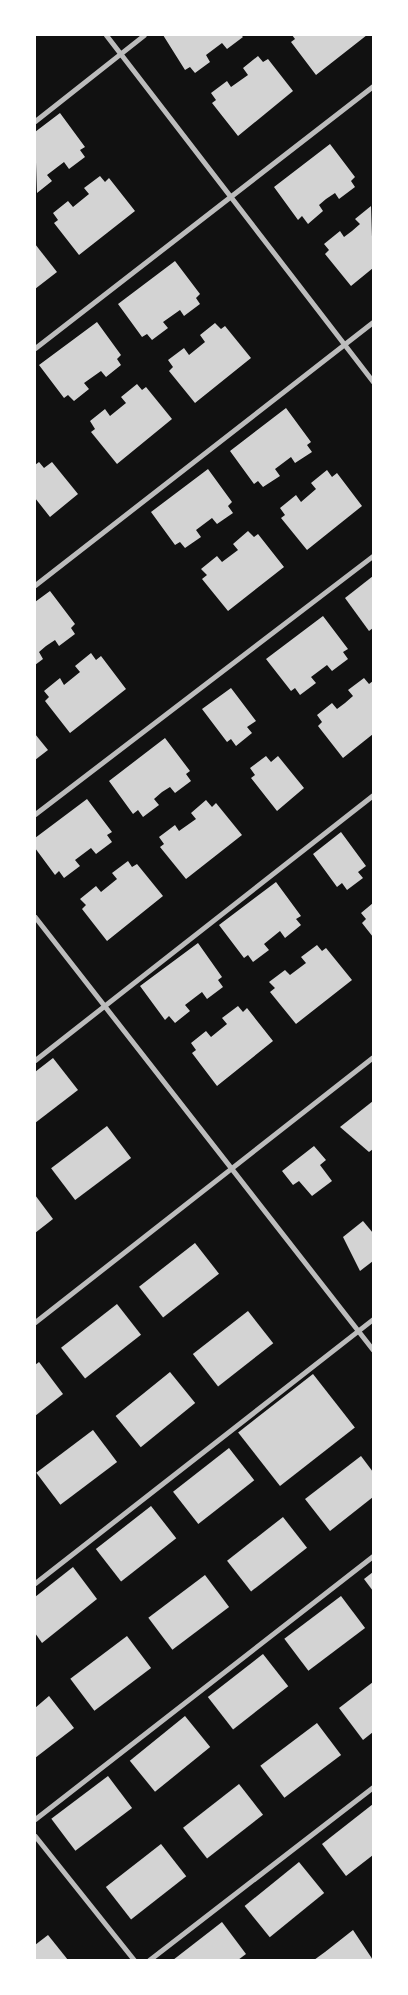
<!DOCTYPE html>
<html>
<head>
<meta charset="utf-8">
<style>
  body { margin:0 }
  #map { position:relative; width:408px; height:1995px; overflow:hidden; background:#111; font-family:Overpass,sans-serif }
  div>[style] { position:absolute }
  .building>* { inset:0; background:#d3d3d3; transform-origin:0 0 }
  .minor>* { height:5px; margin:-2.5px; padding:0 2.5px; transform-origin:2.5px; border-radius:2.5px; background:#bcbcbc }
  span { translate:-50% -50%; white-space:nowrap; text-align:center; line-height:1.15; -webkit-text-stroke:5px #fff; paint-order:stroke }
  .frame { position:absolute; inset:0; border:36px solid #fff; pointer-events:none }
</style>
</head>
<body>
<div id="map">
  <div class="building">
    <div style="clip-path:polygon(163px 35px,241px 35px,243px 37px,227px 49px,222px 43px,206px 55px,210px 62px,195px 73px,190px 67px,185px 70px)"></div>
    <div style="clip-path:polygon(292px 35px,367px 35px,316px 75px,291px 42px,295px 39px)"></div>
    <div style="clip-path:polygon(258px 56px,263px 62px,268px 59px,293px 91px,238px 136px,212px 103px,216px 100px,211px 93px,227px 81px,231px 87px,248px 75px,243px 68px)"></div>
    <div style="clip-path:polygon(60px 113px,85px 147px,80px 150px,85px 157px,69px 169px,64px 162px,47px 175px,52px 181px,37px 193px,35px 132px)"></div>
    <div style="clip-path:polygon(330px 144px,355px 177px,351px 181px,355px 187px,339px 199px,335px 193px,326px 199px,319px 205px,323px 211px,308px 224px,302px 216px,298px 220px,274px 187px)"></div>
    <div style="clip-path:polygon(100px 176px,105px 182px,109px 178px,135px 211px,79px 255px,54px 223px,58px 220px,53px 213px,68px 201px,73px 207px,89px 194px,84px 188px)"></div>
    <div style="clip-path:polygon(371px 206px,373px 268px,351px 286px,325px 254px,329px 250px,324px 244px,340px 231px,344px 237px,352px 231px,360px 224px,355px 219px)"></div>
    <div style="clip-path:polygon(35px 244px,57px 272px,35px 289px)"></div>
    <div style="clip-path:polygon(175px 261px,200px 294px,196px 298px,200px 304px,184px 316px,180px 310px,163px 322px,168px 328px,152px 340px,147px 334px,142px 337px,118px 304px)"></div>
    <div style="clip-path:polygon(97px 322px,121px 355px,117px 359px,121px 365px,106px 377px,101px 371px,84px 383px,89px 389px,74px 401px,68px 395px,64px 398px,39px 365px)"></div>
    <div style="clip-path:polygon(215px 323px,221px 329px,225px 326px,251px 358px,195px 403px,169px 371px,173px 367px,168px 360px,184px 348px,189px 355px,205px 342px,200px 335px)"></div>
    <div style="clip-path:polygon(137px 384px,142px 390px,146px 387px,172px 419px,117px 464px,91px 432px,95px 429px,90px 421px,105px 409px,110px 416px,126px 403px,121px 397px)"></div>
    <div style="clip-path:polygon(286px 408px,311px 442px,307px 445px,312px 452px,295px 463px,291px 457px,275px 469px,280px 476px,263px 487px,258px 481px,254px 484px,230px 451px)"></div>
    <div style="clip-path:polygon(39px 462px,44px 468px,52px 462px,78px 494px,50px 517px,35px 498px,35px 465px)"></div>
    <div style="clip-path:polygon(208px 469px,232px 502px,228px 506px,233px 513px,217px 524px,212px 518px,196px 530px,201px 537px,185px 548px,180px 542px,175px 545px,151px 512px)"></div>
    <div style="clip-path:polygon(327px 470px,332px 477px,337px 473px,362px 506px,307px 550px,281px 518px,285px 515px,280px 508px,296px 495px,301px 502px,316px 489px,311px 483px)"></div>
    <div style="clip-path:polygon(248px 531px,254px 537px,258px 534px,284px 567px,228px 611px,202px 579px,207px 575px,201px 569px,217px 556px,222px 562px,238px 550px,233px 544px)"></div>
    <div style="clip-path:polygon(373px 576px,373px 628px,369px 631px,345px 598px)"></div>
    <div style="clip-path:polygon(50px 591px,75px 624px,71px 628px,75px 634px,59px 646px,55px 640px,46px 646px,39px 652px,43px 659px,35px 665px,35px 602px)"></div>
    <div style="clip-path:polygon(323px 616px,348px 649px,343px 652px,348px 659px,332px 671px,327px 665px,311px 677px,316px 683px,300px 695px,295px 688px,291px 691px,266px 659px)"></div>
    <div style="clip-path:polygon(91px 653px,96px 660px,101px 656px,126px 689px,70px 733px,45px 701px,49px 697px,44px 691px,60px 678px,64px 685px,80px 672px,75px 666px)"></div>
    <div style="clip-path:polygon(364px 678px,369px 684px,373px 681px,373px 734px,343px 758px,318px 726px,322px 722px,317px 715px,332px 703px,337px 709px,345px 703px,353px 696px,348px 690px)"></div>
    <div style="clip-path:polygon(231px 688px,256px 721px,247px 727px,252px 733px,236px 746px,231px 739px,227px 742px,202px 709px)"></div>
    <div style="clip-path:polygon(35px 734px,48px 750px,35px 760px)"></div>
    <div style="clip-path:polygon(165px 738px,190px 771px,186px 774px,191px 781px,175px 793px,170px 787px,162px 792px,154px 799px,159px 805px,143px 817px,138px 810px,133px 814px,109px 781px)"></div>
    <div style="clip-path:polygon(266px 756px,271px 762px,278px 756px,304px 788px,277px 811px,251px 778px,255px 775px,250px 768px)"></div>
    <div style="clip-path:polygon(87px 799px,112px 832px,107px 835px,112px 842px,96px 854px,91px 848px,75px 860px,80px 866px,64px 878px,59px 871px,55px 875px,35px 848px,35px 838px)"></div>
    <div style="clip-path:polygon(206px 800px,212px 807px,216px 803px,242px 835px,186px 879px,160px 847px,164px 844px,159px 837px,175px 825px,179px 831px,196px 819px,191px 813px)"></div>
    <div style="clip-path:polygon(341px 832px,366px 866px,358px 872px,363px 878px,347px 890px,342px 883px,337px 887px,313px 854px)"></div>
    <div style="clip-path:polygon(128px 861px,132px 867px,137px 864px,163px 896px,107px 941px,82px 909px,86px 905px,80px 899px,96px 886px,101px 892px,117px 879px,112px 873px)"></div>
    <div style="clip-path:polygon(276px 882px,301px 916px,296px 919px,301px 925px,285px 938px,280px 931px,264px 944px,269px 950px,253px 962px,248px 955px,244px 958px,219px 925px)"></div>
    <div style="clip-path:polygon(373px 903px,373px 937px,362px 923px,366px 919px,361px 913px)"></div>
    <div style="clip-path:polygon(198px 943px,222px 977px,218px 980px,223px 987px,207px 999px,202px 992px,185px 1005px,190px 1011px,175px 1023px,169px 1016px,165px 1020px,140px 986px)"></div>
    <div style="clip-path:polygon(317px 945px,322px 951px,326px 948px,352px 980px,296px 1024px,270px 992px,275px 988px,269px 982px,285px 970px,290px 975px,306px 963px,301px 957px)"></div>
    <div style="clip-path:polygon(238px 1006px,243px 1012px,247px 1008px,273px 1041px,217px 1086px,192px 1053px,196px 1050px,191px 1043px,206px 1031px,211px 1037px,227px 1024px,222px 1018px)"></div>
    <div style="clip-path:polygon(53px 1058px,78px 1090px,35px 1123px,35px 1072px)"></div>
    <div style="clip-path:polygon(373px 1101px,373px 1149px,369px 1152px,340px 1127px)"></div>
    <div style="left:107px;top:1126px;width:40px;height:70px;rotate:53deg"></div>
    <div style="clip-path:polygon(314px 1146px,326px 1160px,320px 1165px,332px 1181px,312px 1196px,299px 1181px,293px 1185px,282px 1171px)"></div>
    <div style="clip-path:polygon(35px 1195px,53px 1219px,35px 1233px)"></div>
    <div style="clip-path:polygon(363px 1221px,373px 1233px,373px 1261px,360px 1271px,343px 1237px)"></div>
    <div style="left:195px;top:1243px;width:39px;height:71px;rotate:52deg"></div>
    <div style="left:117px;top:1304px;width:39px;height:71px;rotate:52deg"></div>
    <div style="left:248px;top:1311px;width:41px;height:70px;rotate:52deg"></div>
    <div style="clip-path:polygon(39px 1362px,63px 1394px,35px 1416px,35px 1365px)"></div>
    <div style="left:170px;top:1372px;width:40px;height:70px;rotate:51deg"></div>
    <div style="left:313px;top:1374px;width:68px;height:95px;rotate:52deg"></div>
    <div style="left:93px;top:1430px;width:40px;height:71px;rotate:53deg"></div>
    <div style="left:229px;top:1448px;width:41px;height:71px;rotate:52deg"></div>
    <div style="clip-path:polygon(361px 1456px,373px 1472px,373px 1497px,330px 1531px,305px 1499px)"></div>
    <div style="left:151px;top:1506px;width:41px;height:70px;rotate:52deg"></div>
    <div style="left:283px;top:1517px;width:39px;height:71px;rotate:52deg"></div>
    <div style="clip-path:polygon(73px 1567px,97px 1599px,42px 1643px,35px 1633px,35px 1597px)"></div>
    <div style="clip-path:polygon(373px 1572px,373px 1591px,364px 1579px)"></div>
    <div style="left:205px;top:1575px;width:40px;height:71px;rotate:53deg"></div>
    <div style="left:341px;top:1596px;width:40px;height:71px;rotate:53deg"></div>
    <div style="left:127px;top:1636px;width:40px;height:71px;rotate:53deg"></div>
    <div style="left:263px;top:1654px;width:41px;height:70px;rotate:52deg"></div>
    <div style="clip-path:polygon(373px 1682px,373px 1732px,363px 1740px,339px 1708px)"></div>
    <div style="clip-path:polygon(49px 1696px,74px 1728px,35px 1758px,35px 1708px)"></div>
    <div style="left:185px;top:1716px;width:40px;height:71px;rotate:51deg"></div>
    <div style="left:317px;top:1723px;width:40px;height:71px;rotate:53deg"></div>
    <div style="left:108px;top:1776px;width:40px;height:71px;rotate:53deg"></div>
    <div style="left:239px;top:1784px;width:39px;height:71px;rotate:52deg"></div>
    <div style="clip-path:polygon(373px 1804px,373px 1855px,346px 1876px,322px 1844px)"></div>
    <div style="left:161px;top:1844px;width:41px;height:70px;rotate:52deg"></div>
    <div style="left:299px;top:1862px;width:40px;height:70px;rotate:51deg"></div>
    <div style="clip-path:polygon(222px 1922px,246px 1954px,238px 1960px,173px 1960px)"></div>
    <div style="clip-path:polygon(353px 1930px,373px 1960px,314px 1960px,325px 1952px)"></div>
    <div style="clip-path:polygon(48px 1935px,68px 1960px,35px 1960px,35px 1945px)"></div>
  </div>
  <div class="minor">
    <div style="left:106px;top:35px;width:438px;rotate:52.4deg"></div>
    <div style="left:35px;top:121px;width:139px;rotate:-38.3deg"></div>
    <div style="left:35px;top:348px;width:428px;rotate:-37.8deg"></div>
    <div style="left:35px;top:585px;width:428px;rotate:-37.9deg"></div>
    <div style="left:35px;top:814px;width:425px;rotate:-37.4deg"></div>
    <div style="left:35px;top:917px;width:549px;rotate:52.02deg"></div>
    <div style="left:35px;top:1060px;width:429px;rotate:-38.1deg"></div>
    <div style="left:35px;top:1322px;width:429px;rotate:-38.1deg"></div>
    <div style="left:35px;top:1583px;width:429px;rotate:-38deg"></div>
    <div style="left:35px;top:1819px;width:428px;rotate:-37.9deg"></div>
    <div style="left:35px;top:1836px;width:159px;rotate:51.4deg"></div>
    <div style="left:149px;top:1960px;width:283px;rotate:-37.7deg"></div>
  </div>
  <div class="frame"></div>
</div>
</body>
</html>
